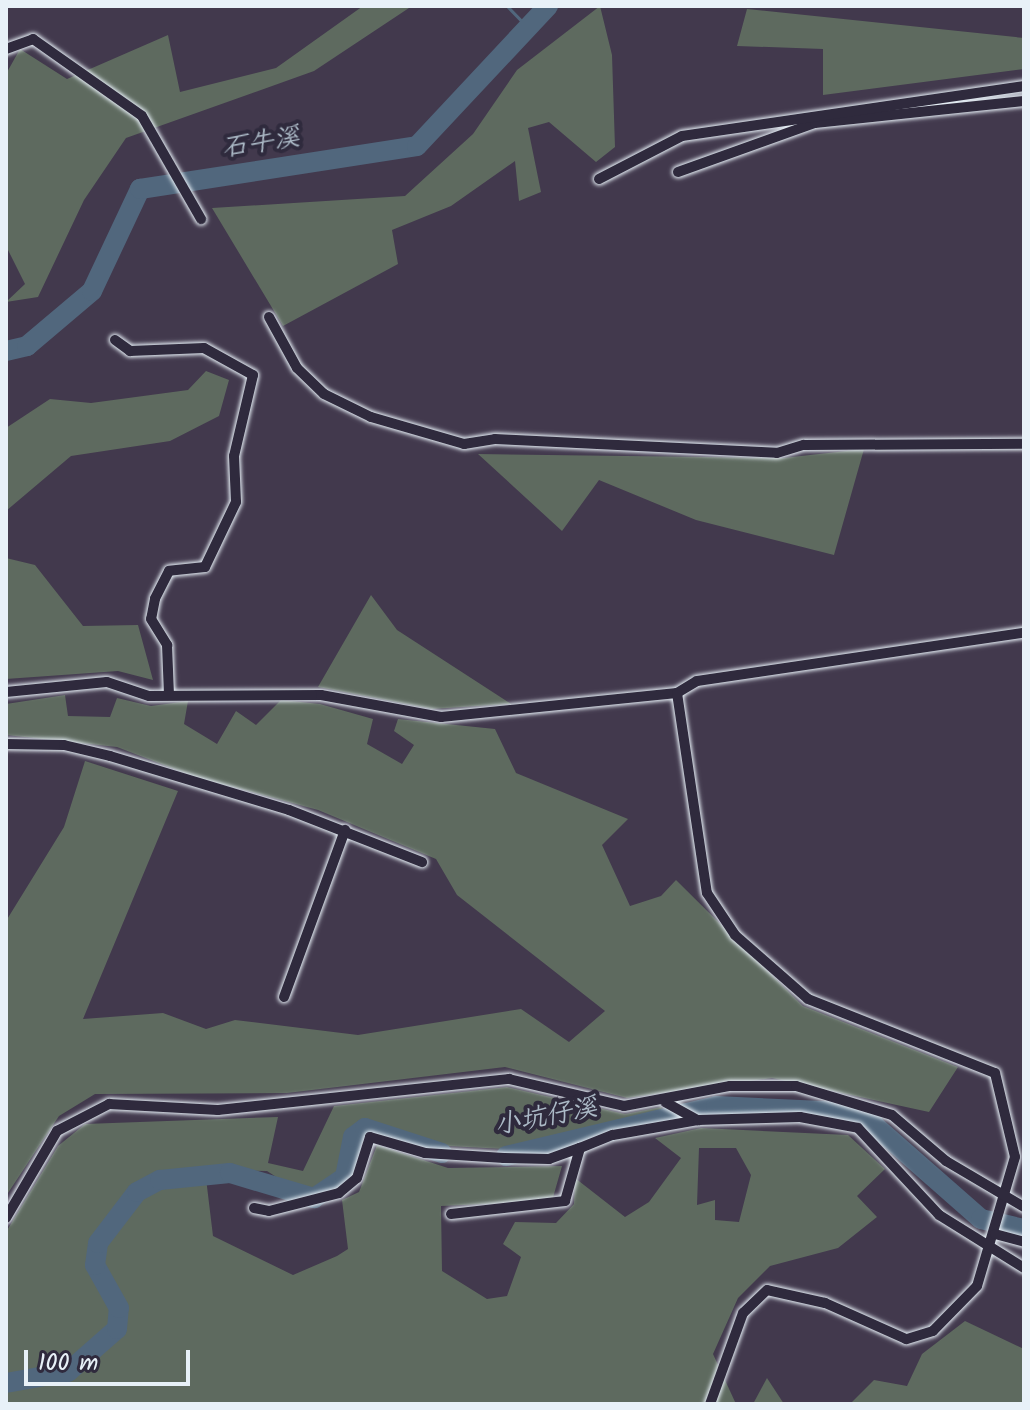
<!DOCTYPE html>
<html>
<head>
<meta charset="utf-8">
<style>
  body { margin:0 }
  #map { position:relative; width:1030px; height:1410px; overflow:hidden; background:#42394d; font-family:Kalam,"LXGW WenKai TC",sans-serif }
  div>[style] { position:absolute }
  .green>* { inset:0; background:#5e6a5f }
  .stream>* { height:3px; margin:-1.5px; padding:0 1.5px; transform-origin:1.5px; border-radius:1.5px; background:#51677d }
  .river>* { height:20px; margin:-10px; padding:0 10px; transform-origin:10px; border-radius:10px; background:#51677d }
  .roads { filter:drop-shadow(0 0 2px #e8f1f8) drop-shadow(0 0 2px #e8f1f8) }
  .street>* { height:10px; margin:-5px; padding:0 5px; transform-origin:5px; border-radius:5px; background:#2f2a3d }
  span { translate:-50% -50%; white-space:nowrap; text-align:center; line-height:1.15; -webkit-text-stroke:8px #2f2a3d; paint-order:stroke }
  .water-label { font-size:26px; color:#acbac7; font-style:italic }
  .frame { position:absolute; inset:0; border:8px solid #e8f1f8; pointer-events:none }
  .scale { position:absolute; left:24px; top:1350px; width:166px; height:36px; box-sizing:border-box; border:4px solid #e8f1f8; border-top:0; padding-left:10px; font-size:24px; line-height:28px; white-space:nowrap; color:#e8f1f8; -webkit-text-stroke:6px #2f2a3d; paint-order:stroke }
</style>
</head>
<body>
<div id="map">
  <div class="green">
    <div style="clip-path:polygon(363px 6px,412px 6px,314px 71px,126px 138px,84px 200px,38px 297px,6px 302px,25px 284px,6px 246px,6px 74px,20px 49px,67px 79px,168px 35px,180px 92px,276px 68px)"></div>
    <div style="clip-path:polygon(600px 6px,612px 55px,615px 147px,596px 162px,549px 122px,528px 128px,541px 192px,519px 201px,515px 161px,451px 206px,392px 230px,398px 264px,283px 326px,212px 208px,405px 196px,473px 134px,517px 70px)"></div>
    <div style="clip-path:polygon(747px 9px,1024px 38px,1024px 69px,823px 95px,823px 49px,737px 46px)"></div>
    <div style="clip-path:polygon(206px 371px,229px 380px,219px 416px,170px 441px,71px 456px,6px 511px,6px 428px,50px 399px,91px 403px,188px 390px)"></div>
    <div style="clip-path:polygon(864px 449px,834px 555px,696px 520px,599px 480px,562px 531px,478px 454px,783px 458px)"></div>
    <div style="clip-path:polygon(6px 558px,35px 565px,83px 626px,138px 625px,153px 680px,118px 671px,6px 679px)"></div>
    <div style="clip-path:polygon(371px 595px,397px 630px,511px 704px,432px 709px,318px 687px)"></div>
    <div style="clip-path:polygon(65px 695px,68px 716px,110px 717px,117px 698px,151px 706px,188px 701px,184px 724px,217px 744px,236px 711px,256px 725px,281px 700px,320px 704px,373px 719px,367px 744px,402px 764px,414px 745px,394px 731px,398px 719px,495px 729px,516px 773px,628px 819px,602px 845px,630px 906px,661px 896px,676px 880px,803px 1006px,958px 1067px,929px 1112px,772px 1078px,627px 1098px,505px 1067px,287px 1093px,95px 1094px,59px 1116px,6px 1196px,6px 921px,64px 827px,85px 761px,178px 791px,83px 1019px,163px 1013px,206px 1029px,235px 1020px,358px 1035px,521px 1009px,569px 1042px,605px 1011px,457px 895px,436px 859px,318px 810px,195px 777px,117px 747px,6px 735px,6px 704px)"></div>
    <div style="clip-path:polygon(evenodd,507px 1087px,625px 1114px,661px 1107px,665px 1117px,544px 1151px,428px 1145px,372px 1125px,362px 1130px,336px 1186px,295px 1189px,267px 1171px,205px 1170px,213px 1236px,293px 1275px,337px 1256px,348px 1249px,342px 1200px,359px 1192px,377px 1145px,448px 1168px,562px 1166px,552px 1201px,441px 1206px,442px 1271px,487px 1299px,507px 1296px,521px 1257px,503px 1244px,515px 1222px,556px 1223px,574px 1204px,575px 1178px,625px 1217px,649px 1202px,681px 1158px,655px 1138px,701px 1128px,848px 1135px,885px 1169px,857px 1196px,877px 1217px,838px 1248px,770px 1266px,738px 1298px,713px 1354px,736px 1404px,6px 1404px,6px 1232px,58px 1146px,85px 1124px,278px 1117px,268px 1163px,303px 1171px,334px 1106px,507px 1087px,699px 1148px,736px 1148px,751px 1175px,739px 1222px,715px 1220px,715px 1200px,697px 1205px,699px 1148px)"></div>
    <div style="clip-path:polygon(965px 1321px,1024px 1349px,1024px 1404px,850px 1404px,874px 1380px,907px 1386px,922px 1354px)"></div>
    <div style="clip-path:polygon(767px 1378px,784px 1404px,753px 1404px)"></div>
  </div>
  <div class="stream">
    <div style="left:507px;top:6px;width:28px;rotate:46deg"></div>
  </div>
  <div class="river">
    <div style="left:6px;top:351px;width:22px;rotate:-13deg"></div>
    <div style="left:27px;top:346px;width:85px;rotate:-40.2deg"></div>
    <div style="left:92px;top:291px;width:113px;rotate:-64.8deg"></div>
    <div style="left:140px;top:189px;width:280px;rotate:-8.8deg"></div>
    <div style="left:417px;top:146px;width:192px;rotate:-46.9deg"></div>
    <div style="left:506px;top:1156px;width:216px;rotate:-13.4deg"></div>
    <div style="left:716px;top:1106px;width:128px;rotate:2.7deg"></div>
    <div style="left:844px;top:1112px;width:33px;rotate:23deg"></div>
    <div style="left:874px;top:1125px;width:142px;rotate:41.3deg"></div>
    <div style="left:981px;top:1219px;width:44px;rotate:13.1deg"></div>
    <div style="left:6px;top:1383px;width:63px;rotate:-10.1deg"></div>
    <div style="left:68px;top:1372px;width:65px;rotate:-41.3deg"></div>
    <div style="left:117px;top:1329px;width:21px;rotate:-85deg"></div>
    <div style="left:119px;top:1308px;width:49px;rotate:-119.2deg"></div>
    <div style="left:95px;top:1265px;width:22px;rotate:-82deg"></div>
    <div style="left:98px;top:1243px;width:64px;rotate:-52.6deg"></div>
    <div style="left:137px;top:1192px;width:26px;rotate:-28deg"></div>
    <div style="left:160px;top:1180px;width:70px;rotate:-5.7deg"></div>
    <div style="left:230px;top:1173px;width:88px;rotate:16.6deg"></div>
    <div style="left:314px;top:1198px;width:37px;rotate:-34deg"></div>
    <div style="left:345px;top:1177px;width:41px;rotate:-78.7deg"></div>
    <div style="left:353px;top:1137px;width:15px;rotate:-37deg"></div>
    <div style="left:365px;top:1128px;width:81px;rotate:18deg"></div>
  </div>
  <div class="roads">
    <div class="street">
      <div style="left:6px;top:49px;width:29px;rotate:-20deg"></div>
      <div style="left:33px;top:39px;width:133px;rotate:35.2deg"></div>
      <div style="left:142px;top:116px;width:119px;rotate:60.2deg"></div>
      <div style="left:678px;top:172px;width:145px;rotate:-19.7deg"></div>
      <div style="left:815px;top:123px;width:210px;rotate:-6deg"></div>
      <div style="left:599px;top:179px;width:93px;rotate:-27.4deg"></div>
      <div style="left:682px;top:136px;width:346px;rotate:-8.3deg"></div>
      <div style="left:269px;top:317px;width:58px;rotate:61.2deg"></div>
      <div style="left:297px;top:368px;width:37px;rotate:44deg"></div>
      <div style="left:324px;top:394px;width:52px;rotate:26.1deg"></div>
      <div style="left:371px;top:417px;width:97px;rotate:16.2deg"></div>
      <div style="left:464px;top:444px;width:31px;rotate:-9deg"></div>
      <div style="left:495px;top:439px;width:282px;rotate:2.8deg"></div>
      <div style="left:777px;top:453px;width:28px;rotate:-17deg"></div>
      <div style="left:804px;top:445px;width:220px;rotate:-0.3deg"></div>
      <div style="left:115px;top:340px;width:19px;rotate:36deg"></div>
      <div style="left:130px;top:351px;width:74px;rotate:-2.3deg"></div>
      <div style="left:204px;top:348px;width:56px;rotate:28.9deg"></div>
      <div style="left:253px;top:375px;width:83px;rotate:103.2deg"></div>
      <div style="left:234px;top:456px;width:46px;rotate:87.5deg"></div>
      <div style="left:236px;top:502px;width:72px;rotate:115.5deg"></div>
      <div style="left:205px;top:567px;width:36px;rotate:174deg"></div>
      <div style="left:169px;top:571px;width:31px;rotate:117deg"></div>
      <div style="left:155px;top:599px;width:20px;rotate:101deg"></div>
      <div style="left:151px;top:619px;width:31px;rotate:58deg"></div>
      <div style="left:167px;top:645px;width:49px;rotate:87.7deg"></div>
      <div style="left:6px;top:692px;width:101px;rotate:-5.7deg"></div>
      <div style="left:107px;top:682px;width:44px;rotate:18.4deg"></div>
      <div style="left:149px;top:696px;width:172px;rotate:-0.3deg"></div>
      <div style="left:321px;top:695px;width:122px;rotate:10.4deg"></div>
      <div style="left:441px;top:717px;width:237px;rotate:-5.8deg"></div>
      <div style="left:677px;top:693px;width:23px;rotate:-31deg"></div>
      <div style="left:697px;top:681px;width:331px;rotate:-8.4deg"></div>
      <div style="left:677px;top:693px;width:202px;rotate:81.5deg"></div>
      <div style="left:707px;top:893px;width:50px;rotate:56.3deg"></div>
      <div style="left:735px;top:935px;width:97px;rotate:41.2deg"></div>
      <div style="left:808px;top:999px;width:201px;rotate:21.6deg"></div>
      <div style="left:995px;top:1073px;width:86px;rotate:76.6deg"></div>
      <div style="left:1015px;top:1157px;width:134px;rotate:106.4deg"></div>
      <div style="left:977px;top:1286px;width:63px;rotate:134.4deg"></div>
      <div style="left:933px;top:1331px;width:28px;rotate:163deg"></div>
      <div style="left:906px;top:1339px;width:89px;rotate:-156deg"></div>
      <div style="left:825px;top:1303px;width:59px;rotate:-167.4deg"></div>
      <div style="left:767px;top:1290px;width:33px;rotate:136deg"></div>
      <div style="left:743px;top:1313px;width:97px;rotate:109.9deg"></div>
      <div style="left:6px;top:744px;width:58px;rotate:1deg"></div>
      <div style="left:64px;top:745px;width:47px;rotate:13.4deg"></div>
      <div style="left:110px;top:756px;width:187px;rotate:16.8deg"></div>
      <div style="left:289px;top:810px;width:143px;rotate:21.4deg"></div>
      <div style="left:284px;top:997px;width:178px;rotate:-69.9deg"></div>
      <div style="left:665px;top:1102px;width:38px;rotate:29deg"></div>
      <div style="left:254px;top:1208px;width:15px;rotate:11deg"></div>
      <div style="left:269px;top:1211px;width:72px;rotate:-14.4deg"></div>
      <div style="left:339px;top:1193px;width:23px;rotate:-40deg"></div>
      <div style="left:357px;top:1178px;width:43px;rotate:-72.4deg"></div>
      <div style="left:370px;top:1137px;width:57px;rotate:16.2deg"></div>
      <div style="left:425px;top:1153px;width:79px;rotate:3.6deg"></div>
      <div style="left:504px;top:1158px;width:45px;rotate:1.3deg"></div>
      <div style="left:549px;top:1159px;width:33px;rotate:-20deg"></div>
      <div style="left:451px;top:1214px;width:115px;rotate:-6.5deg"></div>
      <div style="left:565px;top:1201px;width:55px;rotate:-74.2deg"></div>
      <div style="left:580px;top:1148px;width:35px;rotate:-22deg"></div>
      <div style="left:613px;top:1135px;width:86px;rotate:-10deg"></div>
      <div style="left:698px;top:1120px;width:102px;rotate:-1.7deg"></div>
      <div style="left:800px;top:1117px;width:59px;rotate:10.7deg"></div>
      <div style="left:858px;top:1128px;width:119px;rotate:47deg"></div>
      <div style="left:939px;top:1215px;width:100px;rotate:31.9deg"></div>
      <div style="left:6px;top:1218px;width:101px;rotate:-59.6deg"></div>
      <div style="left:57px;top:1131px;width:59px;rotate:-27.4deg"></div>
      <div style="left:109px;top:1104px;width:109px;rotate:3.2deg"></div>
      <div style="left:218px;top:1110px;width:293px;rotate:-6.1deg"></div>
      <div style="left:509px;top:1079px;width:118px;rotate:13.2deg"></div>
      <div style="left:624px;top:1106px;width:108px;rotate:-10.7deg"></div>
      <div style="left:730px;top:1086px;width:66px"></div>
      <div style="left:796px;top:1086px;width:100px;rotate:16.8deg"></div>
      <div style="left:892px;top:1115px;width:71px;rotate:40.4deg"></div>
      <div style="left:946px;top:1161px;width:91px;rotate:30.5deg"></div>
      <div style="left:995px;top:1234px;width:30px;rotate:15deg"></div>
    </div>
  </div>
  <div class="water-label">
    <span style="left:261px;top:144px;rotate:-9deg">石牛溪</span>
    <span style="left:546px;top:1118px;rotate:-11deg">小坑仔溪</span>
  </div>
  <div class="frame"></div>
  <div class="scale">100 m</div>
</div>
</body>
</html>
